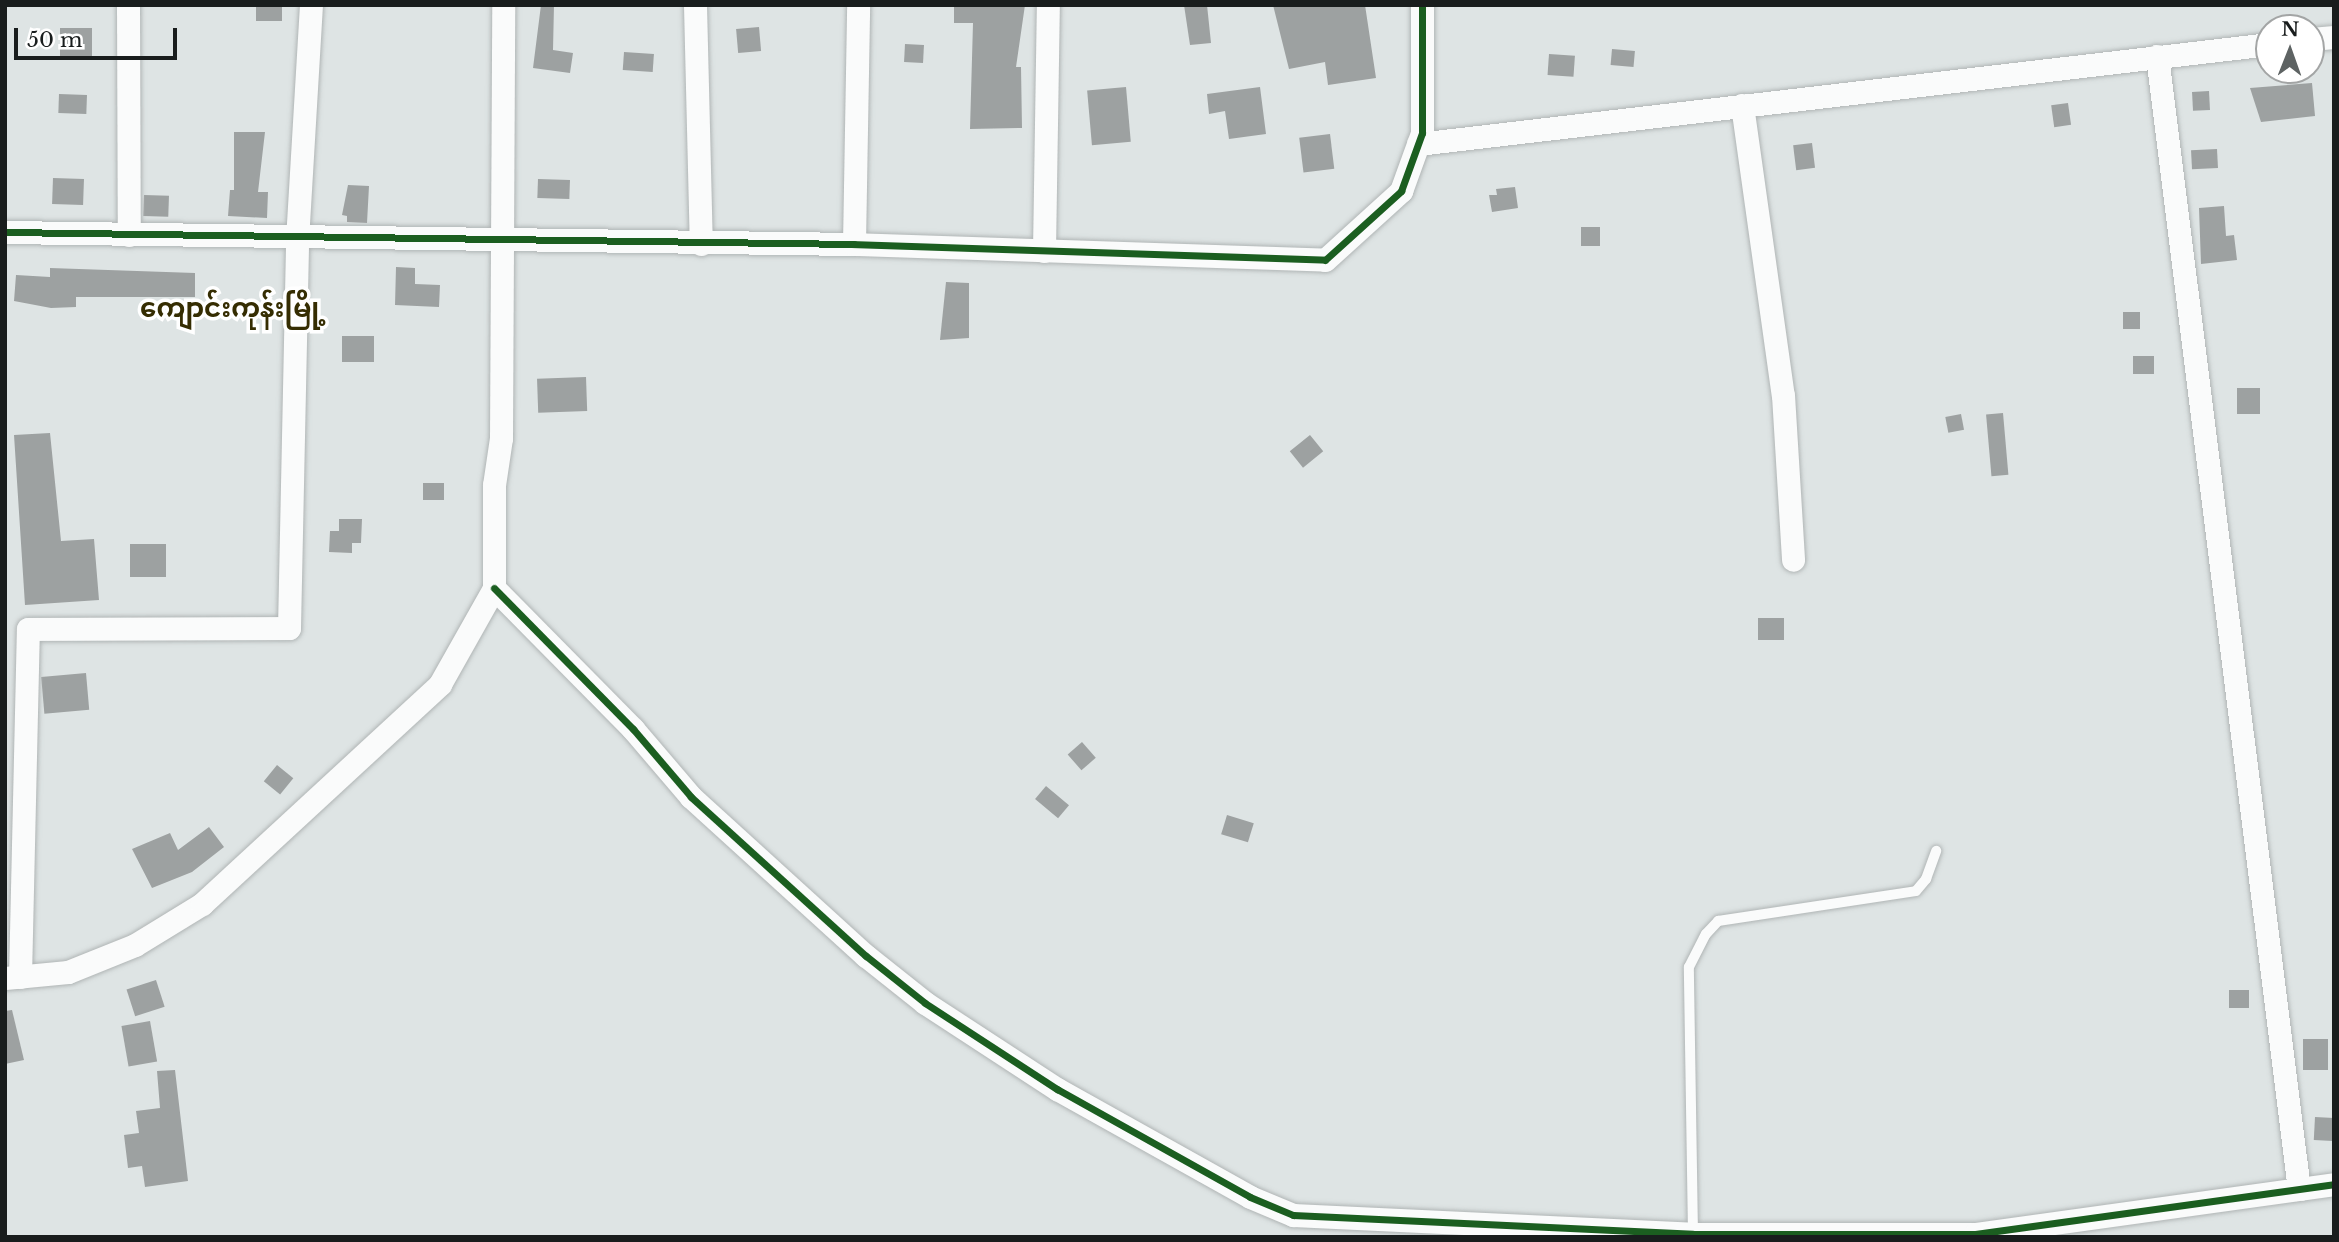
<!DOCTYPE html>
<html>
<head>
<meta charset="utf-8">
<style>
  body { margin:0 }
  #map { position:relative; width:2339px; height:1242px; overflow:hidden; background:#dee4e4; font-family:"Libre Baskerville","Noto Sans Myanmar",serif }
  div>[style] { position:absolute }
  .building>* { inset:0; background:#9da1a1; transform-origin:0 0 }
  .roads { filter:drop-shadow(0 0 2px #b0b5b5) drop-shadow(0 0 2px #b0b5b5) }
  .service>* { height:10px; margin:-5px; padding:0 5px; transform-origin:5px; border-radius:5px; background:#fafbfb }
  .minor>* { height:23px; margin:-11.5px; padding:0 11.5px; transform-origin:11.5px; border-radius:11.5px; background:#fafbfb }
  .cycleway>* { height:7px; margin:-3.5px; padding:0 3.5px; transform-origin:3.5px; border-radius:3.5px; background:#1b5e20 }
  span { translate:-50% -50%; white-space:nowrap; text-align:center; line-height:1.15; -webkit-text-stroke:7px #fff; paint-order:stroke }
  .district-label { font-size:26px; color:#352d02; font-weight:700 }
  .frame { position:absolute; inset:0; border:7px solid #191d1d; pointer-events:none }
  .north { position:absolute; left:2255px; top:14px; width:70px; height:70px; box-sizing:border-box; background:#fff; border:2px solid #a3a5a5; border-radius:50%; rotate:1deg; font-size:19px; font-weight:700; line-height:28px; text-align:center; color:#191d1d }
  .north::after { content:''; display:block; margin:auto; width:24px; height:32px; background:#5e6363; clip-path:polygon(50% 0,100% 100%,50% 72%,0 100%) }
  .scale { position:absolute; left:14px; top:28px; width:163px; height:32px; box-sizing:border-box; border:4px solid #191d1d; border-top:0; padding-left:9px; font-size:21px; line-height:24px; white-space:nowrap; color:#191d1d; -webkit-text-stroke:5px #fff; paint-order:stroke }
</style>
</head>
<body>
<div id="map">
  <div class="building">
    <div style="left:256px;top:5px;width:26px;height:16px"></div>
    <div style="clip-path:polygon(541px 5px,554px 5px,553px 50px,573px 53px,570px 73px,533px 68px)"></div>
    <div style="clip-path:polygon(954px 5px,1025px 5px,1016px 67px,1021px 67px,1022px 128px,970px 129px,973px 23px,954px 23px)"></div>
    <div style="clip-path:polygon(1184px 5px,1207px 5px,1211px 43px,1190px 45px)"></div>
    <div style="clip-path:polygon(1273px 5px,1365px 5px,1376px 78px,1328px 85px,1325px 62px,1289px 69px)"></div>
    <div style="left:759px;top:27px;width:24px;height:23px;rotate:85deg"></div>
    <div style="left:60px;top:28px;width:32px;height:31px"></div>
    <div style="left:905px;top:44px;width:19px;height:18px;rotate:3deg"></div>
    <div style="left:1612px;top:49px;width:23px;height:16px;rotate:5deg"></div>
    <div style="left:624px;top:52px;width:30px;height:18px;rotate:4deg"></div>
    <div style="left:1549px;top:54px;width:26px;height:21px;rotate:4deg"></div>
    <div style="clip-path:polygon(2312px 83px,2315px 116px,2261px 122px,2250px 88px)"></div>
    <div style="left:1126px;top:87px;width:55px;height:39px;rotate:85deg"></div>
    <div style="clip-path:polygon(1260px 87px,1266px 134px,1229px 139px,1225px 111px,1209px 114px,1207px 94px)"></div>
    <div style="left:2209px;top:91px;width:19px;height:17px;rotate:87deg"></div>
    <div style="left:59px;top:94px;width:28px;height:19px;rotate:2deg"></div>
    <div style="left:2068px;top:103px;width:22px;height:17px;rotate:82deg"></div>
    <div style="clip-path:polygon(234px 132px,265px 132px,258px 192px,268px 192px,267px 218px,228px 216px,230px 190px,234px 190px)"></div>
    <div style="left:1330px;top:134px;width:35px;height:31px;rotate:83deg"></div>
    <div style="left:1812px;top:143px;width:25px;height:19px;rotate:83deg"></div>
    <div style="left:2217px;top:149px;width:19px;height:26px;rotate:87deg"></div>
    <div style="left:53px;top:178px;width:31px;height:26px;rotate:2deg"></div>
    <div style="left:538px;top:179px;width:32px;height:19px;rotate:2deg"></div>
    <div style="clip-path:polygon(348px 185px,369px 186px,367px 223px,347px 222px,347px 216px,342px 215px)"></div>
    <div style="clip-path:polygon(1515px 187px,1518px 208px,1492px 212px,1489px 195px,1497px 195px,1496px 189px)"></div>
    <div style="left:144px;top:195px;width:25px;height:21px;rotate:2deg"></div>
    <div style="clip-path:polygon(2224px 206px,2226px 236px,2234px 235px,2237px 260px,2201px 264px,2199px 208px)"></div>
    <div style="left:1581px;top:227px;width:19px;height:19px"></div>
    <div style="clip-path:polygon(396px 267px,415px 268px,415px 284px,440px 285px,439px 307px,395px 305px)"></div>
    <div style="clip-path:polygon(50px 268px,195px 273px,195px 297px,76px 297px,76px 307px,51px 308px,14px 301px,16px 275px,50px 277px)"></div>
    <div style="clip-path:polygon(946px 282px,969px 283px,969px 338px,940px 340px)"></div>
    <div style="left:2123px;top:312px;width:17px;height:17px"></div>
    <div style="left:342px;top:336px;width:32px;height:26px"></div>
    <div style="left:2133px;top:356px;width:21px;height:18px"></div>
    <div style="left:586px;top:377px;width:34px;height:49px;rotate:88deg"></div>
    <div style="left:2237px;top:388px;width:23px;height:26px"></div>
    <div style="left:2003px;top:413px;width:62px;height:17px;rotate:85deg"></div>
    <div style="left:1961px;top:414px;width:16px;height:16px;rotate:79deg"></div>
    <div style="clip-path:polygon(50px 433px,61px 541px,94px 539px,99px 600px,25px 605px,14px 435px)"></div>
    <div style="left:1310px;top:435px;width:21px;height:26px;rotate:51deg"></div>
    <div style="left:423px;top:483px;width:21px;height:17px"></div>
    <div style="clip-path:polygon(339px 519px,362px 519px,361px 543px,352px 543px,352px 553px,329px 552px,330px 531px,339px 531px)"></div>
    <div style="left:130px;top:544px;width:36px;height:33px"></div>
    <div style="left:1784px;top:618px;width:22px;height:26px;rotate:90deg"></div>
    <div style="left:86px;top:673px;width:37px;height:45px;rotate:85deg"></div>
    <div style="left:1082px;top:742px;width:21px;height:19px;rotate:49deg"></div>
    <div style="left:277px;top:765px;width:21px;height:21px;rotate:39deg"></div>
    <div style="left:1046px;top:786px;width:30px;height:17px;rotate:40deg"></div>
    <div style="left:1227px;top:815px;width:28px;height:20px;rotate:17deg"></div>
    <div style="clip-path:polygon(209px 827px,224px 847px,192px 872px,152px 888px,132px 849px,170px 833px,178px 850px)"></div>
    <div style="left:156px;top:980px;width:28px;height:31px;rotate:72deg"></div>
    <div style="left:2249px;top:990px;width:18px;height:20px;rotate:90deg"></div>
    <div style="clip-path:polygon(12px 1010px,24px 1060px,5px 1064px,5px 1011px)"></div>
    <div style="left:150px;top:1021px;width:41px;height:29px;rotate:80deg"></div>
    <div style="left:2303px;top:1039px;width:25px;height:31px"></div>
    <div style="clip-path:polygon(175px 1070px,188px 1181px,145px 1187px,142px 1166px,128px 1168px,124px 1135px,139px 1133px,136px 1111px,160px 1108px,157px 1071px)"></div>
    <div style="left:2315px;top:1117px;width:19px;height:23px;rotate:3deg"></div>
  </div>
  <div class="roads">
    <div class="service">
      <div style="left:1693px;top:1234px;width:267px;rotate:-90.9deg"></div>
      <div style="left:1689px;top:967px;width:37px;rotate:-63deg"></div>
      <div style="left:1706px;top:934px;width:18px;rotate:-47deg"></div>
      <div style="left:1718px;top:921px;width:200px;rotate:-8.6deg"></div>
      <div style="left:1916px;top:891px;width:16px;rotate:-50deg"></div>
      <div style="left:1926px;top:879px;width:30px;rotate:-70deg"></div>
    </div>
    <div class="minor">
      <div style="left:128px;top:5px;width:230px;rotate:89.8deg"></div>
      <div style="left:695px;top:5px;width:239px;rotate:88.6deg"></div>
      <div style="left:2311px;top:39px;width:23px;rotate:-5deg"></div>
      <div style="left:2157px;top:56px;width:1142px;rotate:82.86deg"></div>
      <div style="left:1742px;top:105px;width:293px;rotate:82deg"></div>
      <div style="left:1783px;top:395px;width:165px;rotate:86.5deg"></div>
      <div style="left:1418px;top:144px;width:857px;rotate:-6.7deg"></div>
      <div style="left:5px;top:232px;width:849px;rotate:0.81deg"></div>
      <div style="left:854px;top:244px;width:471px;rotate:1.9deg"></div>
      <div style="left:1325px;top:260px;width:103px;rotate:-42.2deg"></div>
      <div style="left:1401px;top:191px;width:62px;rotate:-70.1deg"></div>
      <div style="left:1422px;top:133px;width:128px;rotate:-90deg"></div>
      <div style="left:854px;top:244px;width:239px;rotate:-89deg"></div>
      <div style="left:1044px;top:251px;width:246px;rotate:-89.1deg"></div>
      <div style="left:494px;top:588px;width:198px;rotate:45.4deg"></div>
      <div style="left:633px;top:729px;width:89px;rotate:49.5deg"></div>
      <div style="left:691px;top:797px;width:236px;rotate:42.3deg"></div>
      <div style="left:866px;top:956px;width:75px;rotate:38.5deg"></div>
      <div style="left:925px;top:1003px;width:158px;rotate:33.1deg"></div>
      <div style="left:1057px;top:1089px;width:221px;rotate:29.2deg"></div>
      <div style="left:1250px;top:1197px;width:47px;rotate:22.7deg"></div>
      <div style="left:1293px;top:1215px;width:400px;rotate:2.7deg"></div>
      <div style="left:1693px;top:1234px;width:282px"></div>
      <div style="left:1975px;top:1234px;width:362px;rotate:-7.9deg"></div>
      <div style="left:20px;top:977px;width:348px;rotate:-88.7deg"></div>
      <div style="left:28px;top:629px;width:261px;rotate:-0.2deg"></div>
      <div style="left:289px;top:628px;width:388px;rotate:-88.8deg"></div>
      <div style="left:297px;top:240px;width:235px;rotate:-86.6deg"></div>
      <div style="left:5px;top:978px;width:63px;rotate:-5.4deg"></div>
      <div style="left:68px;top:972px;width:72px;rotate:-21.9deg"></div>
      <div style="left:135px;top:945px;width:79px;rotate:-31.5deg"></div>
      <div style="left:202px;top:904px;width:324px;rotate:-42.7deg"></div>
      <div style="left:440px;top:684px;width:110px;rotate:-60.6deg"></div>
      <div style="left:494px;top:588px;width:103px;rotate:-90deg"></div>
      <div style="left:494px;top:485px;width:48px;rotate:-81.5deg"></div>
      <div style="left:501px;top:438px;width:433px;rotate:-89.7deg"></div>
    </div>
  </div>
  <div class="cycleway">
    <div style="left:5px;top:232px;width:849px;rotate:0.81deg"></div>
    <div style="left:854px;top:244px;width:471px;rotate:1.9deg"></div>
    <div style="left:1325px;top:260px;width:103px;rotate:-42.2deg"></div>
    <div style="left:1401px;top:191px;width:62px;rotate:-70.1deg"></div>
    <div style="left:1422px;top:133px;width:128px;rotate:-90deg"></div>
    <div style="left:494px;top:588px;width:198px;rotate:45.4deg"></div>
    <div style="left:633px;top:729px;width:89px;rotate:49.5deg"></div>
    <div style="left:691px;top:797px;width:236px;rotate:42.3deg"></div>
    <div style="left:866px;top:956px;width:75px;rotate:38.5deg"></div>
    <div style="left:925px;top:1003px;width:158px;rotate:33.1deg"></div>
    <div style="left:1057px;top:1089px;width:221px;rotate:29.2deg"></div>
    <div style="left:1250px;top:1197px;width:47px;rotate:22.7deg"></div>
    <div style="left:1293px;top:1215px;width:400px;rotate:2.7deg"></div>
    <div style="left:1693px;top:1234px;width:282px"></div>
    <div style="left:1975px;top:1234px;width:362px;rotate:-7.9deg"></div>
  </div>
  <div class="district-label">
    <span style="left:233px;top:309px">ကျောင်းကုန်းမြို့</span>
  </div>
  <div class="frame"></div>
  <div class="north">N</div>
  <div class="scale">50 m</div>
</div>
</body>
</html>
